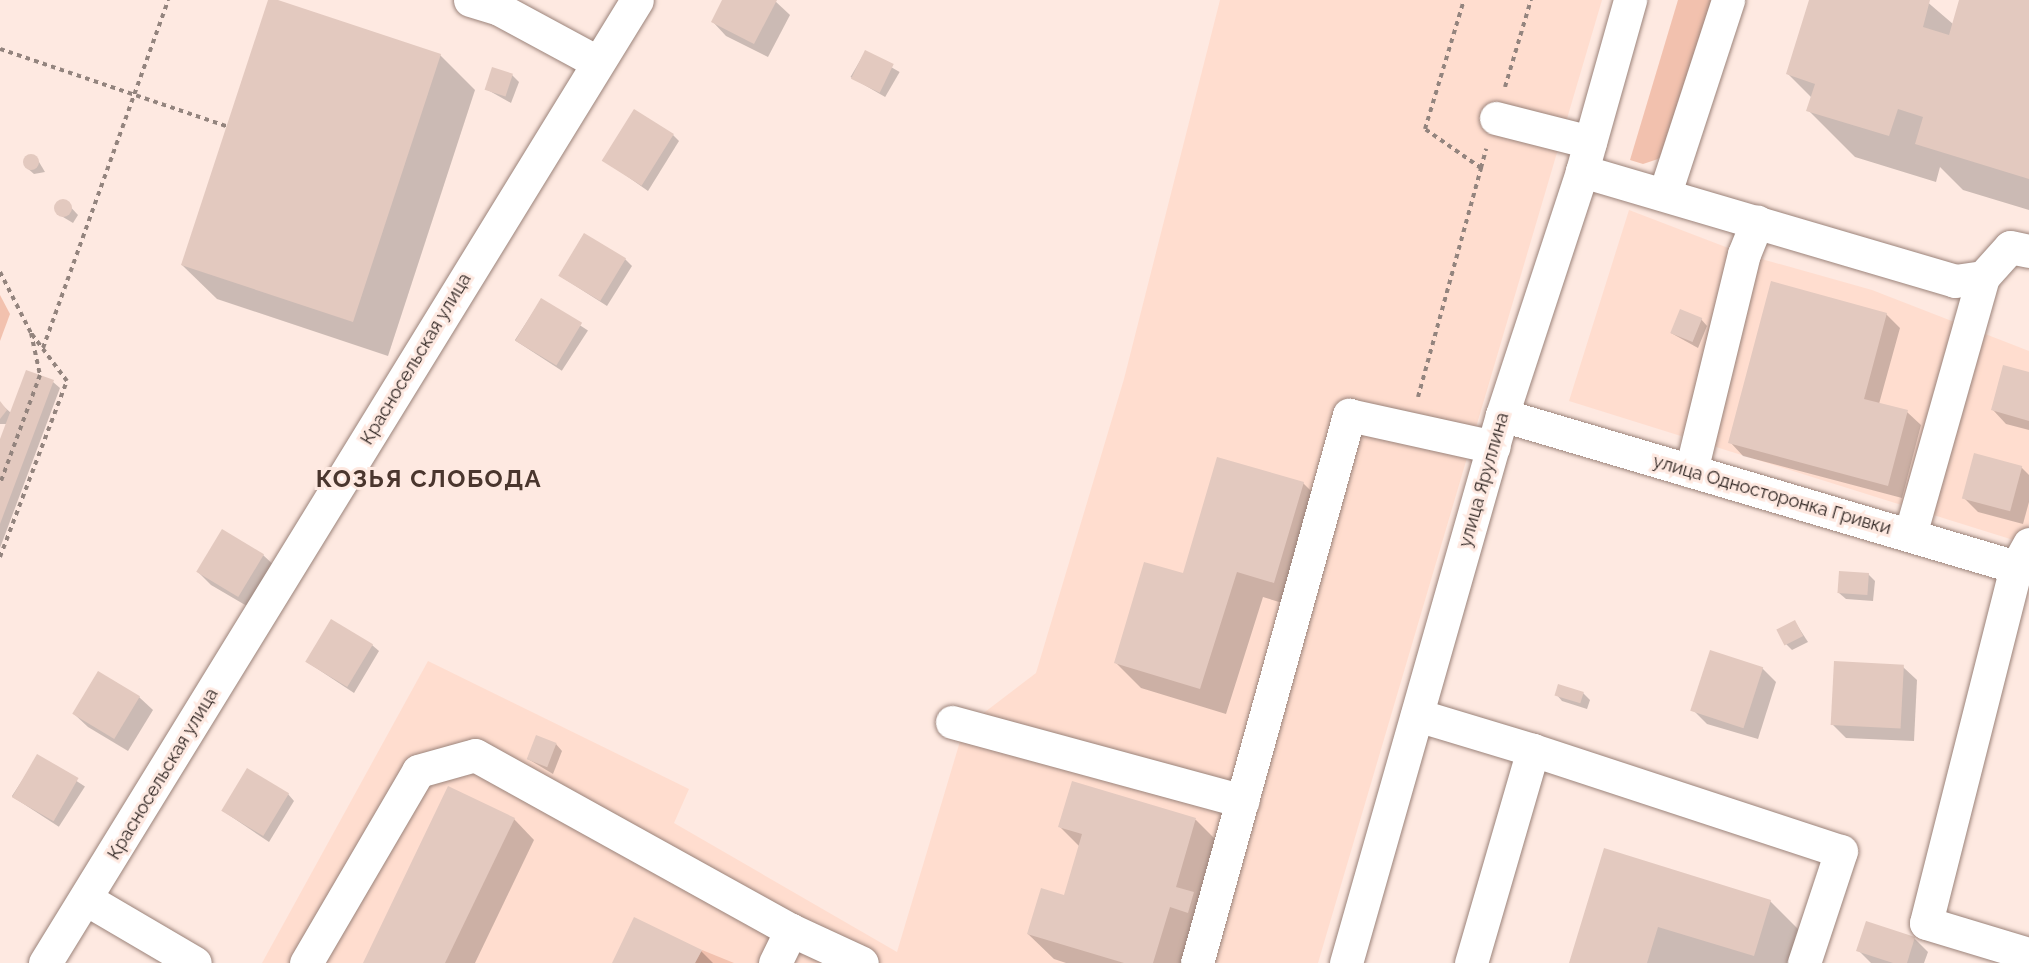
<!DOCTYPE html>
<html>
<head>
<meta charset="utf-8">
<style>
  body { margin:0 }
  #map { position:relative; width:2029px; height:963px; overflow:hidden; background:#fee9e1; font-family:Raleway,sans-serif }
  div>[style] { position:absolute }
  .built>* { inset:0; background:#ffddcf }
  .green>* { inset:0; background:#f2c1ae }
  .shadow>* { inset:0; background:#0003; transform-origin:0 0 }
  .building>* { inset:0; background:#e3c9bf; transform-origin:0 0 }
  .round { border-radius:50% }
  .path>* { height:4px; margin-top:-2px; transform-origin:0; background:repeating-linear-gradient(90deg,#93847e 0 4.5px,transparent 0 9px) }
  .roads { filter:drop-shadow(0 0 2px #9b837a) drop-shadow(0 0 2px #9b837a) }
  .minor>* { height:33px; margin:-16.5px; padding:0 16.5px; transform-origin:16.5px; border-radius:16.5px; background:#fff }
  span { translate:-50% -50%; white-space:nowrap; text-align:center; line-height:1.15; -webkit-text-stroke:6px #fee9e1; paint-order:stroke }
  .street-label { font-size:18px; color:#2f2522 }
  .district-label { font-size:24px; color:#4a362e; font-weight:700; letter-spacing:1.5px }
</style>
</head>
<body>
<div id="map">
  <div class="built">
    <div style="clip-path:polygon(1220px 0,1602px 0,1318px 963px,262px 963px,428px 661px,689px 789px,674px 823px,897px 952px,964px 728px,1036px 673px,1124px 379px)"></div>
    <div style="clip-path:polygon(1629px 210px,1744px 254px,1872px 290px,2029px 351px,2029px 524px,2023px 543px,1569px 401px)"></div>
  </div>
  <div class="green">
    <div style="clip-path:polygon(1678px 0,1713px 0,1667px 149px,1658px 159px,1643px 164px,1630px 160px)"></div>
    <div style="clip-path:polygon(0 295px,10px 314px,0 341px)"></div>
    <div style="clip-path:polygon(702px 950px,734px 963px,695px 963px)"></div>
  </div>
  <div class="shadow">
    <div style="clip-path:polygon(269px 0,440px 55px,475px 90px,388px 356px,217px 299px,182px 265px)"></div>
    <div style="clip-path:polygon(724px 0,774px 0,790px 15px,768px 57px,726px 36px,713px 22px)"></div>
    <div style="clip-path:polygon(1811px 0,1925px 0,1953px 24px,1961px 0,2029px 0,2029px 210px,1963px 190px,1940px 167px,1936px 182px,1855px 157px,1808px 110px,1812px 98px,1788px 74px)"></div>
    <div style="left:865px;top:52px;width:40px;height:29px;rotate:30deg"></div>
    <div style="clip-path:polygon(512px 75px,519px 82px,511px 103px,486px 89px)"></div>
    <div style="clip-path:polygon(673px 135px,679px 141px,648px 191px,604px 160px)"></div>
    <div style="clip-path:polygon(27px 157px,36px 157px,45px 172px,34px 174px,27px 168px)"></div>
    <div style="clip-path:polygon(65px 201px,78px 215px,73px 223px,58px 214px,58px 205px)"></div>
    <div style="clip-path:polygon(625px 259px,632px 266px,607px 306px,560px 276px)"></div>
    <div style="left:541px;top:300px;width:56px;height:48px;rotate:33deg"></div>
    <div style="clip-path:polygon(1886px 314px,1900px 328px,1879px 404px,1907px 412px,1921px 425px,1902px 498px,1743px 456px,1730px 442px)"></div>
    <div style="clip-path:polygon(1701px 319px,1707px 326px,1698px 348px,1671px 333px)"></div>
    <div style="clip-path:polygon(2029px 374px,2029px 430px,2006px 424px,1993px 410px)"></div>
    <div style="clip-path:polygon(53px 382px,60px 388px,0 548px,0 443px,7px 424px,0 424px,0 403px,11px 413px)"></div>
    <div style="clip-path:polygon(2021px 467px,2029px 475px,2029px 502px,2023px 524px,1978px 512px,1964px 498px)"></div>
    <div style="clip-path:polygon(1303px 483px,1329px 509px,1299px 608px,1263px 597px,1226px 714px,1141px 688px,1115px 662px,1184px 575px)"></div>
    <div style="clip-path:polygon(263px 555px,277px 568px,252px 609px,211px 585px,198px 572px)"></div>
    <div style="clip-path:polygon(1868px 574px,1875px 581px,1873px 601px,1846px 599px,1839px 593px)"></div>
    <div style="clip-path:polygon(1795px 622px,1808px 642px,1792px 650px,1785px 643px)"></div>
    <div style="clip-path:polygon(372px 645px,379px 651px,354px 693px,307px 662px)"></div>
    <div style="clip-path:polygon(1903px 667px,1917px 680px,1914px 741px,1846px 738px,1832px 724px)"></div>
    <div style="clip-path:polygon(1762px 668px,1776px 682px,1758px 739px,1707px 724px,1693px 710px)"></div>
    <div style="clip-path:polygon(1583px 693px,1590px 700px,1587px 709px,1562px 701px,1556px 694px)"></div>
    <div style="clip-path:polygon(139px 697px,153px 710px,128px 751px,88px 727px,74px 714px)"></div>
    <div style="clip-path:polygon(556px 744px,562px 751px,553px 774px,528px 759px)"></div>
    <div style="left:38px;top:756px;width:56px;height:48px;rotate:33deg"></div>
    <div style="clip-path:polygon(1073px 783px,1196px 820px,1222px 846px,1187px 963px,1066px 963px,1054px 959px,1028px 934px,1065px 897px,1080px 847px,1060px 827px)"></div>
    <div style="clip-path:polygon(288px 794px,294px 801px,269px 842px,223px 811px)"></div>
    <div style="clip-path:polygon(514px 819px,534px 840px,475px 963px,365px 963px)"></div>
    <div style="clip-path:polygon(1605px 850px,1770px 901px,1805px 936px,1797px 963px,1571px 963px)"></div>
    <div style="clip-path:polygon(1914px 938px,1928px 952px,1924px 963px,1871px 963px,1858px 950px)"></div>
    <div style="clip-path:polygon(701px 951px,713px 963px,614px 963px)"></div>
  </div>
  <div class="building">
    <div style="clip-path:polygon(268px 0,278px 0,441px 54px,353px 322px,181px 265px)"></div>
    <div style="clip-path:polygon(722px 0,777px 0,754px 44px,711px 22px)"></div>
    <div style="clip-path:polygon(1809px 0,1930px 0,1923px 27px,1949px 35px,1959px 0,2029px 0,2029px 179px,1915px 144px,1923px 117px,1898px 109px,1889px 136px,1806px 111px,1815px 84px,1786px 74px)"></div>
    <div style="left:865px;top:50px;width:32px;height:32px;rotate:26deg"></div>
    <div style="left:492px;top:67px;width:22px;height:24px;rotate:18deg"></div>
    <div style="left:634px;top:109px;width:47px;height:61px;rotate:32deg"></div>
    <div class="round" style="left:23px;top:154px;width:16px;height:16px"></div>
    <div class="round" style="left:54px;top:199px;width:18px;height:18px"></div>
    <div style="left:584px;top:233px;width:49px;height:50px;rotate:31deg"></div>
    <div style="clip-path:polygon(1771px 281px,1887px 313px,1864px 399px,1908px 410px,1888px 486px,1728px 443px)"></div>
    <div style="left:541px;top:298px;width:48px;height:50px;rotate:31deg"></div>
    <div style="left:1680px;top:309px;width:24px;height:26px;rotate:22deg"></div>
    <div style="clip-path:polygon(2003px 365px,2029px 372px,2029px 421px,1991px 410px)"></div>
    <div style="clip-path:polygon(26px 370px,54px 380px,0 524px,0 439px)"></div>
    <div style="clip-path:polygon(0 401px,7px 410px,0 419px)"></div>
    <div style="left:1974px;top:453px;width:50px;height:47px;rotate:15deg"></div>
    <div style="clip-path:polygon(1217px 457px,1304px 482px,1274px 583px,1237px 572px,1200px 689px,1114px 663px,1144px 562px,1183px 573px)"></div>
    <div style="left:222px;top:529px;width:49px;height:50px;rotate:31deg"></div>
    <div style="left:1839px;top:571px;width:30px;height:22px;rotate:4deg"></div>
    <div style="left:331px;top:619px;width:49px;height:50px;rotate:31deg"></div>
    <div style="left:1795px;top:620px;width:18px;height:21px;rotate:63deg"></div>
    <div style="left:1710px;top:650px;width:56px;height:64px;rotate:18deg"></div>
    <div style="left:1834px;top:661px;width:70px;height:64px;rotate:3deg"></div>
    <div style="left:98px;top:671px;width:49px;height:50px;rotate:31deg"></div>
    <div style="left:1558px;top:684px;width:27px;height:12px;rotate:17deg"></div>
    <div style="left:536px;top:735px;width:22px;height:26px;rotate:21deg"></div>
    <div style="left:37px;top:754px;width:48px;height:50px;rotate:30deg"></div>
    <div style="left:247px;top:768px;width:49px;height:50px;rotate:31deg"></div>
    <div style="clip-path:polygon(1072px 781px,1196px 818px,1176px 887px,1194px 892px,1188px 913px,1170px 907px,1153px 963px,1124px 963px,1027px 934px,1041px 888px,1064px 895px,1082px 834px,1058px 827px)"></div>
    <div style="clip-path:polygon(448px 786px,515px 818px,445px 963px,363px 963px)"></div>
    <div style="clip-path:polygon(1604px 848px,1771px 900px,1754px 956px,1658px 927px,1647px 963px,1569px 963px)"></div>
    <div style="clip-path:polygon(634px 917px,702px 950px,695px 963px,612px 963px)"></div>
    <div style="clip-path:polygon(1866px 921px,1915px 937px,1907px 963px,1893px 963px,1856px 951px)"></div>
  </div>
  <div class="path">
    <div style="left:0;top:49px;width:239px;rotate:18.8deg"></div>
    <div style="left:1505px;top:87px;width:91px;rotate:-73.4deg"></div>
    <div style="left:1481px;top:168px;width:20px;rotate:-75deg"></div>
    <div style="left:0;top:272px;width:68px;rotate:63.1deg"></div>
    <div style="left:31px;top:333px;width:43px;rotate:77.9deg"></div>
    <div style="left:40px;top:375px;width:116px;rotate:110.2deg"></div>
    <div style="left:43px;top:348px;width:370px;rotate:-70.2deg"></div>
    <div style="left:1418px;top:397px;width:238px;rotate:-74.6deg"></div>
    <div style="left:1481px;top:168px;width:68px;rotate:-145.1deg"></div>
    <div style="left:1425px;top:129px;width:135px;rotate:-73.2deg"></div>
    <div style="left:0;top:557px;width:188px;rotate:-69.2deg"></div>
    <div style="left:67px;top:381px;width:60px;rotate:-126.9deg"></div>
  </div>
  <div class="roads">
    <div class="minor">
      <div style="left:470px;top:0;width:30px;rotate:17deg"></div>
      <div style="left:499px;top:9px;width:111px;rotate:28.4deg"></div>
      <div style="left:1496px;top:118px;width:97px;rotate:14.3deg"></div>
      <div style="left:1582px;top:171px;width:389px;rotate:16.4deg"></div>
      <div style="left:1955px;top:281px;width:28px;rotate:-8deg"></div>
      <div style="left:1983px;top:277px;width:40px;rotate:-48deg"></div>
      <div style="left:2010px;top:247px;width:19px;rotate:12deg"></div>
      <div style="left:1665px;top:193px;width:203px;rotate:-71.9deg"></div>
      <div style="left:1502px;top:415px;width:536px;rotate:16.47deg"></div>
      <div style="left:1691px;top:471px;width:223px;rotate:-76.3deg"></div>
      <div style="left:1744px;top:254px;width:35px;rotate:-68deg"></div>
      <div style="left:1910px;top:535px;width:268px;rotate:-74.2deg"></div>
      <div style="left:2029px;top:544px;width:26px;rotate:119deg"></div>
      <div style="left:2016px;top:567px;width:367px;rotate:104.2deg"></div>
      <div style="left:1926px;top:923px;width:108px;rotate:16.8deg"></div>
      <div style="left:1417px;top:715px;width:121px;rotate:16.8deg"></div>
      <div style="left:952px;top:722px;width:301px;rotate:15.2deg"></div>
      <div style="left:86px;top:899px;width:126px;rotate:30.4deg"></div>
      <div style="left:45px;top:963px;width:1130px;rotate:-58.42deg"></div>
      <div style="left:306px;top:963px;width:222px;rotate:-59.7deg"></div>
      <div style="left:418px;top:771px;width:59px;rotate:-15.7deg"></div>
      <div style="left:475px;top:755px;width:361px;rotate:29deg"></div>
      <div style="left:775px;top:963px;width:37px;rotate:-64deg"></div>
      <div style="left:791px;top:930px;width:78px;rotate:24.9deg"></div>
      <div style="left:1197px;top:963px;width:569px;rotate:-74.5deg"></div>
      <div style="left:1349px;top:415px;width:148px;rotate:12.4deg"></div>
      <div style="left:1346px;top:963px;width:570px;rotate:-74.11deg"></div>
      <div style="left:1502px;top:415px;width:257px;rotate:-71.8deg"></div>
      <div style="left:1582px;top:171px;width:178px;rotate:-74.3deg"></div>
      <div style="left:1471px;top:963px;width:222px;rotate:-73.8deg"></div>
      <div style="left:1533px;top:750px;width:324px;rotate:18.2deg"></div>
      <div style="left:1841px;top:851px;width:118px;rotate:108.3deg"></div>
    </div>
  </div>
  <div class="street-label">
    <span style="left:416px;top:359px;rotate:-59deg">Красносельская улица</span>
    <span style="left:1484px;top:480px;rotate:-74deg">улица Яруллина</span>
    <span style="left:1772px;top:495px;rotate:16deg">улица Односторонка Гривки</span>
    <span style="left:163px;top:774px;rotate:-59deg">Красносельская улица</span>
  </div>
  <div class="district-label">
    <span style="left:429px;top:479px">КОЗЬЯ СЛОБОДА</span>
  </div>
</div>
</body>
</html>
